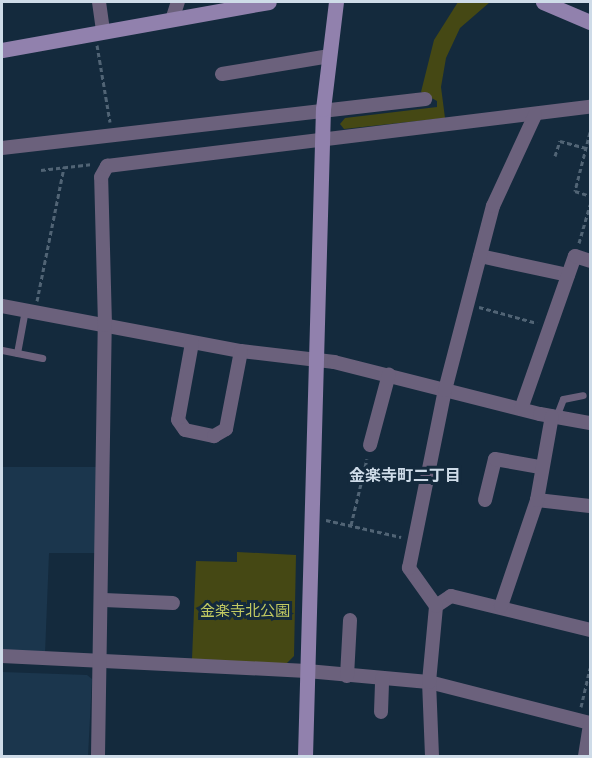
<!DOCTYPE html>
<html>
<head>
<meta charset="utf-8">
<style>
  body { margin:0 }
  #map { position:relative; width:592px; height:758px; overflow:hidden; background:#142a3d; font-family:Raleway,"Noto Sans JP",sans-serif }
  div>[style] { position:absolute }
  .built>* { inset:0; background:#1b364d }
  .green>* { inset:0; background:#454814 }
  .path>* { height:3px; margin-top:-1.5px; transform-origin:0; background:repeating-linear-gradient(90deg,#516475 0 4.5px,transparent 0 7.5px) }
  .lane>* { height:7px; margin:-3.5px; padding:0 3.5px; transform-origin:3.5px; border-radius:3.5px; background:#6b617c }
  .street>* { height:14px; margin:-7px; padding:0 7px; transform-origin:7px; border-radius:7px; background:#6b617c }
  .secondary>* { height:15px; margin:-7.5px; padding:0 7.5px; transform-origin:7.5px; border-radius:7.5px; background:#9181ad }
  span { translate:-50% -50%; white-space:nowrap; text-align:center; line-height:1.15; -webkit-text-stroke:6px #142a3d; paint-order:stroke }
  .park-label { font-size:15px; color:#c1c961 }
  .neighbourhood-label { font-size:16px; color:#cedbe8; font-weight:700 }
  .frame { position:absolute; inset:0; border:3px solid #cedbe8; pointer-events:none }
</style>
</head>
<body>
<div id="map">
  <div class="built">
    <div style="clip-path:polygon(2px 467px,97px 467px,95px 553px,49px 553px,45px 654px,2px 651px)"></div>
    <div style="clip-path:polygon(2px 672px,87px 675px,92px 679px,88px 756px,2px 756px)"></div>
  </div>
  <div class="green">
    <div style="clip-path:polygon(458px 2px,490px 2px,460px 28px,446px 58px,441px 87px,445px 118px,344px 129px,340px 124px,345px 118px,437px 107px,437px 101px,421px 92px,434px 40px)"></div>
    <div style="clip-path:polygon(237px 552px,296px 555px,294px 656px,286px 664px,192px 659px,196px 561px,237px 562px)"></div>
  </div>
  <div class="path">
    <div style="left:97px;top:45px;width:78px;rotate:80.4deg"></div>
    <div style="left:590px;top:132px;width:61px;rotate:104.3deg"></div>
    <div style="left:575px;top:191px;width:16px;rotate:18deg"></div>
    <div style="left:555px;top:156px;width:16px;rotate:-72deg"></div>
    <div style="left:560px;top:141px;width:28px;rotate:15deg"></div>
    <div style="left:41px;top:170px;width:52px;rotate:-6.6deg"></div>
    <div style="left:579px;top:243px;width:40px;rotate:-74deg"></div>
    <div style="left:37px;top:301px;width:137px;rotate:-78.6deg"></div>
    <div style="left:479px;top:307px;width:60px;rotate:15.4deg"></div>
    <div style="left:326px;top:520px;width:77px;rotate:12.8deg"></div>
    <div style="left:351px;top:525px;width:68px;rotate:-76.4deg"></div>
    <div style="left:581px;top:707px;width:40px;rotate:-77deg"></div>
  </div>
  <div class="lane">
    <div style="left:2px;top:350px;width:41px;rotate:11.3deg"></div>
    <div style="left:17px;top:353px;width:44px;rotate:-79.5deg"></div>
    <div style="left:556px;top:417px;width:19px;rotate:-69deg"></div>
    <div style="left:563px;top:399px;width:20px;rotate:-11deg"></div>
  </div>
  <div class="street">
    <div style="left:99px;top:2px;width:29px;rotate:82deg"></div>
    <div style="left:172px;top:20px;width:19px;rotate:-72deg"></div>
    <div style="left:222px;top:74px;width:109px;rotate:-9.5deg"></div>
    <div style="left:2px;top:148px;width:426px;rotate:-6.6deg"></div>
    <div style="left:480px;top:256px;width:90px;rotate:12.2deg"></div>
    <div style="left:2px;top:306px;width:243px;rotate:10.7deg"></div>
    <div style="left:241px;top:351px;width:94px;rotate:6.7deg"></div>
    <div style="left:334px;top:362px;width:212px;rotate:14.2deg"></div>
    <div style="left:540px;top:414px;width:51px;rotate:10.2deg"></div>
    <div style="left:192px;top:343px;width:78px;rotate:100.3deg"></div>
    <div style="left:178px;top:420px;width:12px;rotate:55deg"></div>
    <div style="left:185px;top:430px;width:30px;rotate:12deg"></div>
    <div style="left:214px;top:436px;width:14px;rotate:-30deg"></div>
    <div style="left:226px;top:429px;width:79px;rotate:-79.1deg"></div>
    <div style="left:521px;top:409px;width:162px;rotate:-70.6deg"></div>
    <div style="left:575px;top:256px;width:16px;rotate:18deg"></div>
    <div style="left:370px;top:445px;width:73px;rotate:-75deg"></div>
    <div style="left:485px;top:500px;width:42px;rotate:-76.3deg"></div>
    <div style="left:495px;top:459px;width:46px;rotate:10.1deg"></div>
    <div style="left:537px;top:500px;width:53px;rotate:6.5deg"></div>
    <div style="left:104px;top:600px;width:69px;rotate:2.5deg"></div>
    <div style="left:436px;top:606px;width:18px;rotate:-34deg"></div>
    <div style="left:451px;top:596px;width:143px;rotate:13.7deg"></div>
    <div style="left:501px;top:606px;width:112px;rotate:-71.2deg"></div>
    <div style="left:537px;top:500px;width:85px;rotate:-79.9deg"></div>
    <div style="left:2px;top:656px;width:305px;rotate:2.8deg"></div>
    <div style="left:307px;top:671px;width:122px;rotate:5.2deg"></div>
    <div style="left:429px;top:682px;width:166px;rotate:14.3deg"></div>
    <div style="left:347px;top:676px;width:56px;rotate:-86.9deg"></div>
    <div style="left:381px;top:712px;width:34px;rotate:-88deg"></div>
    <div style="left:98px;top:756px;width:431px;rotate:-89.1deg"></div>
    <div style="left:105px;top:325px;width:148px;rotate:-91.5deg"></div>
    <div style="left:101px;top:177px;width:13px;rotate:-61deg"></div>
    <div style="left:107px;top:166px;width:487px;rotate:-7deg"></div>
    <div style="left:432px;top:756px;width:74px;rotate:-92.3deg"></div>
    <div style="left:429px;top:682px;width:76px;rotate:-84.7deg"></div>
    <div style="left:436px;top:606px;width:47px;rotate:-125.4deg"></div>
    <div style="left:409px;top:568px;width:182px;rotate:-78.6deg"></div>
    <div style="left:445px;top:390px;width:190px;rotate:-75.4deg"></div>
    <div style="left:493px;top:206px;width:100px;rotate:-65.2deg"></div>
    <div style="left:585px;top:756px;width:30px;rotate:-81deg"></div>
  </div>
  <div class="secondary">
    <div style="left:543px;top:2px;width:51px;rotate:23.1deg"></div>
    <div style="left:2px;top:50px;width:271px;rotate:-10.2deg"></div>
    <div style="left:305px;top:756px;width:647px;rotate:-88.41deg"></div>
    <div style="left:323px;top:109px;width:108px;rotate:-83.1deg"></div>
  </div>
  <div class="park-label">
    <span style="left:245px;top:612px">金楽寺北公園</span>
  </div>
  <div class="neighbourhood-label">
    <span style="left:405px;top:476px">金楽寺町二丁目</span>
  </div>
  <div class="frame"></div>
</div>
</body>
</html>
